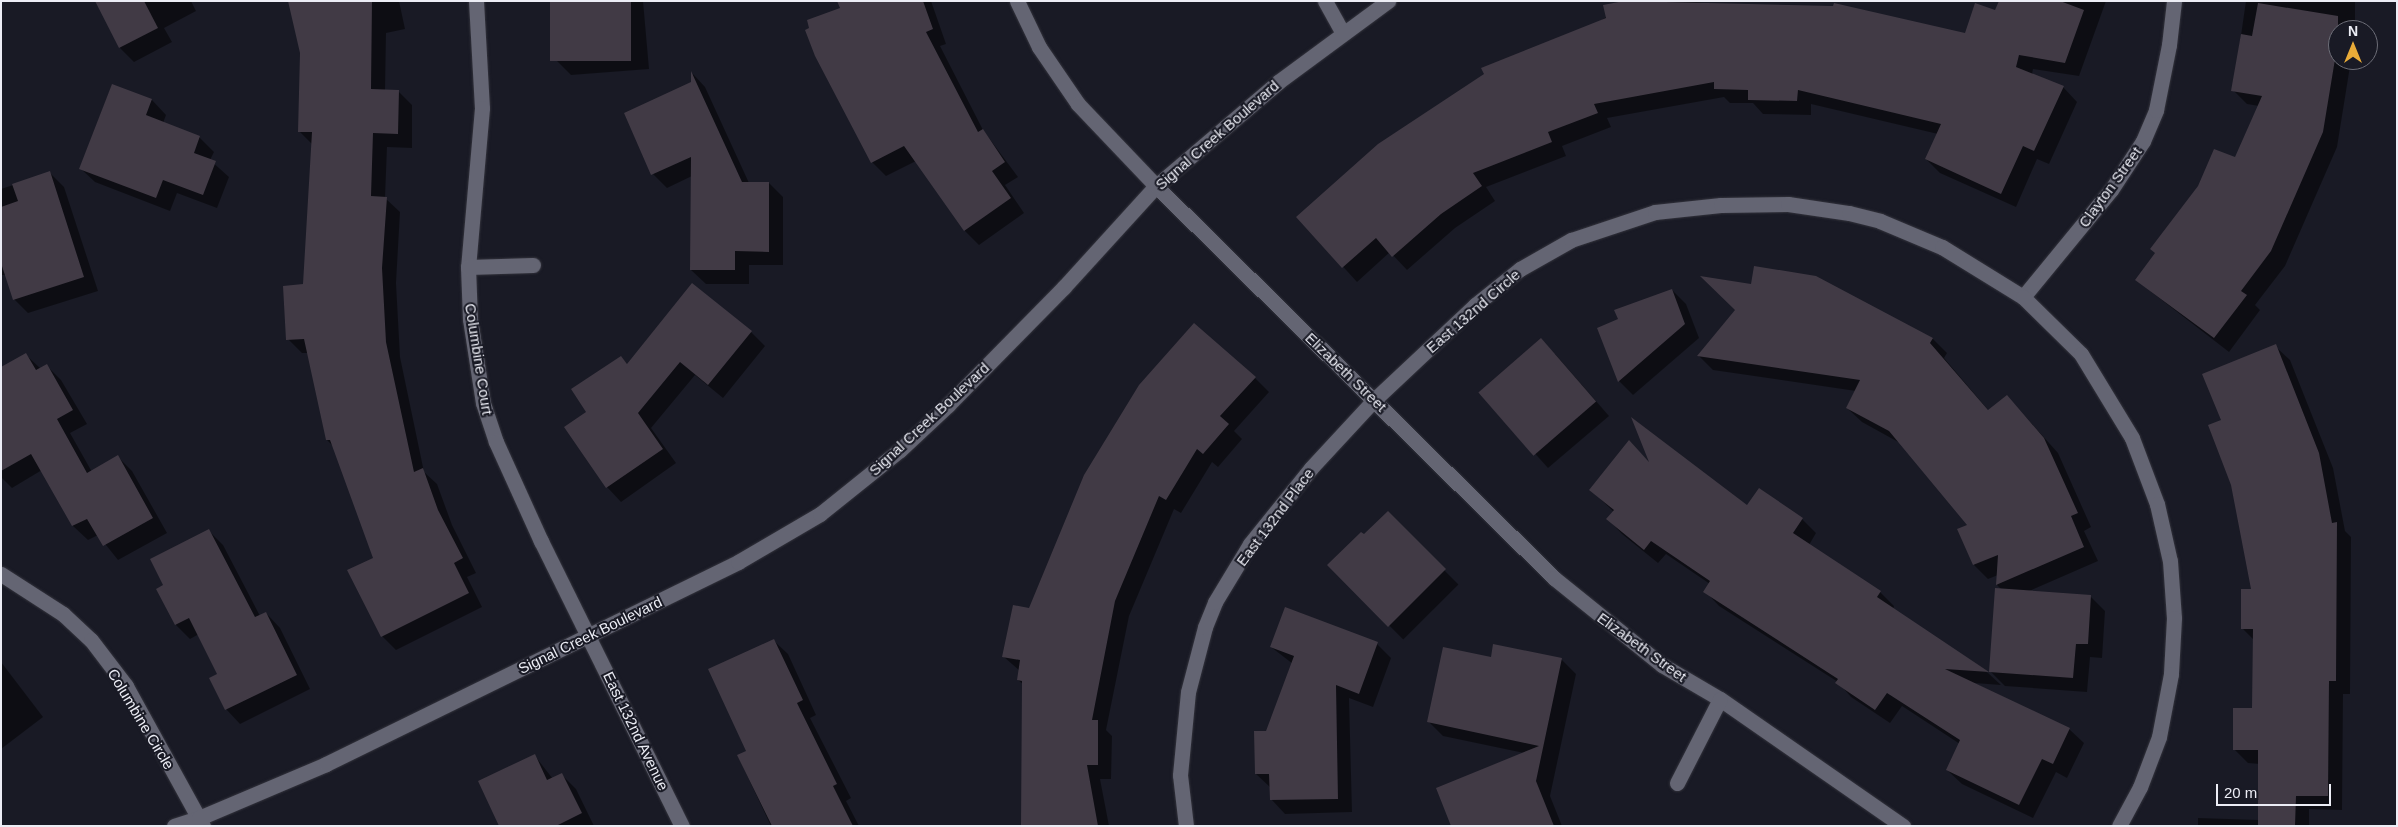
<!DOCTYPE html>
<html>
<head>
<meta charset="utf-8">
<style>
  body { margin:0 }
  #map { position:relative; width:2398px; height:827px; overflow:hidden; background:#191a25; font-family:Helvetica,sans-serif }
  div>[style] { position:absolute }
  .shadow>* { inset:0; background:#0007; transform-origin:0 0 }
  .building>* { inset:0; background:#413a45; transform-origin:0 0 }
  .roads { filter:drop-shadow(0 0 1px #33333c) drop-shadow(0 0 1px #33333c) }
  .minor>* { height:15px; margin:-7.5px; padding:0 7.5px; transform-origin:7.5px; border-radius:7.5px; background:#646573 }
  span { translate:-50% -50%; white-space:nowrap; text-align:center; line-height:1.15; -webkit-text-stroke:4px #191a25; paint-order:stroke }
  .street-label { font-size:15px; color:#ecedf5 }
  .frame { position:absolute; inset:0; border:2px solid #ecedf5; pointer-events:none }
  .north { position:absolute; left:2328px; top:20px; width:50px; height:50px; box-sizing:border-box; background:#191a25; border:1px solid #6d6e78; border-radius:50%; rotate:0deg; font-size:14px; font-weight:700; line-height:20px; text-align:center; color:#ecedf5 }
  .north::after { content:''; display:block; margin:auto; width:18px; height:22px; background:#e9ab38; clip-path:polygon(50% 0,100% 100%,50% 72%,0 100%) }
  .scale { position:absolute; left:2216px; top:784px; width:115px; height:22px; box-sizing:border-box; border:2px solid #ecedf5; border-top:0; padding-left:6px; font-size:15px; line-height:18px; white-space:nowrap; color:#ecedf5; -webkit-text-stroke:4px #191a25; paint-order:stroke }
</style>
</head>
<body>
<div id="map">
  <div class="shadow">
    <div style="clip-path:polygon(96px 1px,191px 1px,196px 11px,164px 28px,172px 42px,134px 62px,120px 48px)"></div>
    <div style="clip-path:polygon(289px 1px,399px 1px,405px 29px,386px 33px,385px 91px,398px 91px,412px 105px,412px 148px,387px 147px,385px 198px,400px 212px,396px 283px,400px 357px,424px 472px,437px 484px,452px 525px,476px 573px,467px 577px,482px 607px,396px 650px,382px 636px,374px 558px,334px 447px,327px 440px,309px 353px,302px 353px,288px 339px,304px 285px,312px 144px,299px 131px,301px 53px)"></div>
    <div style="clip-path:polygon(552px 1px,643px 1px,649px 69px,571px 75px,557px 61px)"></div>
    <div style="clip-path:polygon(839px 1px,931px 1px,946px 44px,940px 46px,983px 130px,1018px 177px,1005px 185px,1024px 213px,979px 245px,965px 231px,916px 161px,886px 176px,872px 162px)"></div>
    <div style="clip-path:polygon(1631px 1px,1688px 1px,1965px 35px,2004px 14px,2003px 1px,2106px 1px,2079px 76px,2033px 69px,2032px 74px,2063px 87px,2077px 102px,2049px 164px,2037px 159px,2016px 207px,1940px 173px,1926px 159px,1938px 134px,1811px 104px,1811px 115px,1763px 114px,1753px 103px,1730px 103px,1724px 97px,1607px 118px,1611px 127px,1562px 146px,1566px 156px,1486px 187px,1495px 201px,1455px 228px,1407px 270px,1390px 252px,1357px 282px,1298px 217px)"></div>
    <div style="clip-path:polygon(2246px 1px,2355px 1px,2355px 30px,2338px 30px,2338px 60px,2351px 60px,2337px 147px,2285px 266px,2255px 305px,2260px 310px,2229px 352px,2136px 280px,2236px 159px,2259px 106px,2247px 104px,2233px 90px)"></div>
    <div style="clip-path:polygon(693px 74px,705px 87px,749px 183px,769px 183px,783px 197px,783px 265px,749px 265px,749px 284px,706px 284px,691px 270px,692px 176px,667px 188px,653px 174px,693px 83px)"></div>
    <div style="clip-path:polygon(112px 85px,152px 100px,166px 115px,163px 123px,199px 137px,214px 152px,210px 160px,229px 177px,217px 208px,177px 193px,170px 211px,95px 182px,80px 168px)"></div>
    <div style="clip-path:polygon(50px 173px,64px 187px,98px 291px,28px 313px,14px 299px,6px 275px,1px 275px,1px 189px)"></div>
    <div style="clip-path:polygon(1816px 277px,1933px 339px,1947px 353px,1944px 358px,1989px 411px,2007px 396px,2058px 453px,2091px 527px,2084px 531px,2098px 561px,2027px 592px,2091px 597px,2105px 611px,2102px 658px,2090px 657px,2087px 692px,2005px 686px,1990px 671px,2002px 590px,1997px 585px,1998px 575px,1988px 579px,1974px 565px,1958px 530px,1969px 525px,1900px 443px,1862px 422px,1847px 408px,1856px 391px,1713px 370px,1699px 356px,1737px 310px,1752px 285px)"></div>
    <div style="clip-path:polygon(1672px 290px,1686px 304px,1699px 338px,1633px 395px,1619px 381px,1619px 320px)"></div>
    <div style="clip-path:polygon(751px 332px,765px 346px,723px 398px,695px 375px,651px 428px,676px 463px,621px 502px,607px 487px,588px 412px,621px 357px,628px 365px)"></div>
    <div style="clip-path:polygon(2275px 346px,2290px 360px,2333px 468px,2345px 531px,2351px 537px,2350px 694px,2343px 694px,2342px 810px,2309px 809px,2309px 826px,2198px 826px,2198px 818px,2259px 820px,2260px 764px,2248px 763px,2234px 749px,2254px 710px,2254px 640px,2243px 629px,2252px 590px,2222px 421px)"></div>
    <div style="clip-path:polygon(1555px 354px,1609px 416px,1548px 468px,1481px 393px)"></div>
    <div style="clip-path:polygon(26px 355px,41px 369px,47px 366px,61px 380px,87px 424px,70px 433px,92px 472px,118px 457px,132px 471px,167px 533px,118px 560px,98px 535px,88px 540px,73px 526px,42px 470px,12px 488px,1px 477px,1px 369px)"></div>
    <div style="clip-path:polygon(1255px 378px,1269px 392px,1234px 431px,1242px 439px,1218px 467px,1212px 462px,1181px 513px,1174px 509px,1129px 616px,1106px 730px,1112px 736px,1111px 779px,1100px 779px,1109px 826px,1024px 826px,1024px 685px,1018px 680px,1020px 671px,1004px 657px,1029px 610px)"></div>
    <div style="clip-path:polygon(1629px 442px,1650px 463px,1747px 507px,1760px 489px,1802px 519px,1816px 533px,1809px 545px,1880px 592px,1894px 606px,1893px 609px,1988px 673px,2001px 685px,1974px 683px,2069px 729px,2084px 743px,2067px 778px,2056px 772px,2033px 818px,1962px 784px,1947px 770px,1960px 744px,1902px 706px,1890px 723px,1851px 697px,1838px 682px,1719px 606px,1705px 591px,1710px 584px,1666px 554px,1658px 563px,1622px 534px,1608px 519px,1614px 512px,1590px 489px)"></div>
    <div style="left:1387px;top:513px;width:101px;height:78px;rotate:45deg"></div>
    <div style="clip-path:polygon(209px 531px,223px 545px,260px 616px,266px 613px,280px 628px,310px 689px,240px 724px,226px 709px,219px 675px,199px 634px,190px 639px,176px 625px,165px 586px)"></div>
    <div style="clip-path:polygon(773px 640px,788px 654px,816px 715px,810px 718px,851px 798px,846px 801px,859px 826px,771px 826px,738px 756px,748px 751px)"></div>
    <div style="clip-path:polygon(1377px 644px,1391px 658px,1373px 707px,1349px 698px,1352px 812px,1285px 814px,1271px 799px,1271px 788px,1256px 774px,1267px 732px,1293px 664px,1271px 647px)"></div>
    <div style="clip-path:polygon(1492px 659px,1562px 660px,1576px 674px,1550px 796px,1562px 826px,1453px 826px,1524px 753px,1443px 736px,1429px 722px)"></div>
    <div style="clip-path:polygon(1px 662px,43px 717px,1px 749px)"></div>
    <div style="clip-path:polygon(535px 756px,553px 779px,562px 775px,576px 789px,594px 826px,500px 826px)"></div>
  </div>
  <div class="building">
    <div style="clip-path:polygon(95px 1px,144px 1px,158px 28px,119px 48px)"></div>
    <div style="clip-path:polygon(288px 1px,372px 1px,371px 89px,399px 90px,398px 134px,373px 133px,371px 196px,387px 197px,382px 268px,386px 342px,414px 472px,423px 468px,438px 510px,463px 558px,454px 563px,469px 593px,381px 637px,347px 570px,373px 558px,330px 440px,326px 440px,304px 339px,286px 340px,283px 286px,303px 284px,312px 132px,298px 132px,300px 53px)"></div>
    <div style="left:550px;top:1px;width:81px;height:60px"></div>
    <div style="clip-path:polygon(837px 1px,923px 1px,933px 29px,926px 32px,978px 132px,983px 129px,1005px 162px,992px 171px,1011px 198px,964px 231px,904px 146px,871px 163px,815px 56px,805px 30px,809px 28px,807px 20px,840px 8px)"></div>
    <div style="clip-path:polygon(1624px 1px,1833px 6px,1834px 3px,1965px 33px,1975px 3px,1995px 10px,1999px 1px,2060px 1px,2084px 10px,2065px 63px,2019px 55px,2016px 67px,2064px 86px,2034px 151px,2023px 146px,2001px 194px,1925px 159px,1941px 124px,1798px 90px,1797px 101px,1748px 100px,1748px 90px,1714px 89px,1714px 82px,1594px 104px,1598px 113px,1548px 132px,1552px 142px,1473px 173px,1482px 186px,1441px 214px,1392px 257px,1376px 238px,1342px 268px,1296px 217px,1378px 144px,1484px 74px,1481px 68px,1606px 18px,1603px 5px)"></div>
    <div style="clip-path:polygon(2258px 3px,2338px 16px,2338px 41px,2323px 132px,2271px 251px,2241px 291px,2247px 295px,2214px 338px,2135px 280px,2155px 253px,2150px 249px,2198px 186px,2214px 149px,2235px 157px,2262px 96px,2231px 91px,2241px 34px,2252px 36px)"></div>
    <div style="clip-path:polygon(691px 71px,742px 182px,769px 182px,769px 252px,735px 251px,735px 270px,690px 270px,691px 157px,651px 175px,624px 113px,691px 82px)"></div>
    <div style="clip-path:polygon(112px 84px,152px 99px,146px 115px,200px 136px,194px 153px,216px 161px,203px 195px,163px 180px,156px 198px,79px 169px)"></div>
    <div style="clip-path:polygon(50px 171px,84px 277px,13px 300px,1px 263px,1px 207px,18px 201px,12px 184px)"></div>
    <div style="clip-path:polygon(1754px 266px,1816px 276px,1933px 338px,1930px 343px,1988px 410px,2007px 395px,2044px 438px,2078px 513px,2071px 516px,2084px 547px,1996px 585px,1998px 555px,1973px 565px,1957px 529px,1967px 525px,1889px 431px,1846px 408px,1860px 380px,1697px 356px,1735px 310px,1700px 276px,1751px 284px)"></div>
    <div style="clip-path:polygon(692px 283px,752px 331px,708px 385px,680px 362px,638px 413px,663px 449px,606px 488px,564px 427px,586px 412px,571px 389px,621px 356px,627px 364px)"></div>
    <div style="clip-path:polygon(1672px 289px,1685px 324px,1618px 382px,1597px 328px,1618px 319px,1614px 310px)"></div>
    <div style="clip-path:polygon(1194px 323px,1256px 377px,1220px 416px,1229px 424px,1203px 454px,1197px 449px,1166px 500px,1159px 496px,1115px 601px,1092px 720px,1098px 720px,1098px 765px,1087px 765px,1098px 826px,1021px 826px,1022px 681px,1017px 680px,1020px 660px,1002px 657px,1013px 605px,1029px 608px,1084px 475px,1139px 385px)"></div>
    <div style="left:1541px;top:338px;width:84px;height:83px;rotate:49deg"></div>
    <div style="clip-path:polygon(2276px 344px,2319px 453px,2332px 523px,2337px 522px,2336px 681px,2329px 681px,2328px 796px,2296px 796px,2295px 826px,2258px 826px,2258px 750px,2233px 750px,2233px 708px,2252px 708px,2253px 629px,2241px 629px,2241px 589px,2251px 589px,2231px 485px,2208px 425px,2221px 420px,2202px 374px)"></div>
    <div style="clip-path:polygon(26px 353px,36px 370px,47px 364px,73px 410px,57px 419px,87px 473px,118px 455px,153px 518px,103px 546px,87px 519px,72px 526px,31px 454px,1px 471px,1px 367px)"></div>
    <div style="clip-path:polygon(1631px 417px,1747px 505px,1759px 488px,1803px 518px,1793px 533px,1881px 591px,1877px 597px,1989px 672px,1945px 669px,2070px 728px,2053px 764px,2042px 759px,2019px 805px,1946px 770px,1960px 740px,1887px 693px,1875px 710px,1835px 683px,1838px 679px,1703px 592px,1710px 581px,1651px 541px,1644px 550px,1606px 519px,1614px 510px,1589px 490px,1629px 440px,1649px 462px)"></div>
    <div style="clip-path:polygon(1388px 511px,1446px 569px,1388px 627px,1327px 565px,1361px 532px,1364px 534px)"></div>
    <div style="clip-path:polygon(209px 529px,255px 617px,266px 612px,297px 675px,225px 710px,209px 678px,217px 674px,189px 618px,175px 625px,156px 589px,163px 585px,150px 559px)"></div>
    <div style="clip-path:polygon(1995px 588px,2091px 595px,2088px 644px,2076px 644px,2073px 678px,1989px 672px)"></div>
    <div style="clip-path:polygon(1285px 607px,1378px 642px,1359px 694px,1336px 685px,1338px 799px,1270px 800px,1269px 774px,1255px 774px,1254px 731px,1266px 731px,1294px 656px,1270px 647px)"></div>
    <div style="clip-path:polygon(774px 639px,803px 700px,797px 703px,837px 784px,833px 786px,853px 826px,772px 826px,737px 755px,746px 751px,708px 669px)"></div>
    <div style="clip-path:polygon(1493px 644px,1562px 658px,1536px 781px,1554px 826px,1451px 826px,1436px 788px,1539px 746px,1427px 722px,1443px 647px,1491px 657px)"></div>
    <div style="clip-path:polygon(535px 754px,547px 780px,562px 773px,582px 813px,556px 826px,499px 826px,478px 781px)"></div>
  </div>
  <div class="roads">
    <div class="minor">
      <div style="left:476px;top:1px;width:107px;rotate:86.8deg"></div>
      <div style="left:482px;top:108px;width:160px;rotate:95deg"></div>
      <div style="left:468px;top:267px;width:52px;rotate:87.8deg"></div>
      <div style="left:470px;top:319px;width:85px;rotate:81.2deg"></div>
      <div style="left:483px;top:403px;width:41px;rotate:71.6deg"></div>
      <div style="left:496px;top:442px;width:109px;rotate:65.6deg"></div>
      <div style="left:541px;top:541px;width:318px;rotate:63.7deg"></div>
      <div style="left:1017px;top:1px;width:51px;rotate:64.4deg"></div>
      <div style="left:1039px;top:47px;width:69px;rotate:55.6deg"></div>
      <div style="left:1078px;top:104px;width:113px;rotate:46.4deg"></div>
      <div style="left:1156px;top:186px;width:559px;rotate:44.56deg"></div>
      <div style="left:1554px;top:578px;width:139px;rotate:38.9deg"></div>
      <div style="left:1662px;top:665px;width:67px;rotate:30.4deg"></div>
      <div style="left:1720px;top:699px;width:223px;rotate:34.8deg"></div>
      <div style="left:1325px;top:1px;width:37px;rotate:61deg"></div>
      <div style="left:468px;top:267px;width:65px;rotate:-1.8deg"></div>
      <div style="left:2023px;top:297px;width:139px;rotate:-50.6deg"></div>
      <div style="left:2111px;top:190px;width:59px;rotate:-56.9deg"></div>
      <div style="left:2143px;top:141px;width:34px;rotate:-67deg"></div>
      <div style="left:2156px;top:110px;width:66px;rotate:-78.7deg"></div>
      <div style="left:2169px;top:45px;width:44px;rotate:-83.5deg"></div>
      <div style="left:1px;top:574px;width:74px;rotate:32.8deg"></div>
      <div style="left:63px;top:614px;width:38px;rotate:43deg"></div>
      <div style="left:91px;top:640px;width:58px;rotate:52.7deg"></div>
      <div style="left:126px;top:686px;width:160px;rotate:61.2deg"></div>
      <div style="left:1677px;top:783px;width:94px;rotate:-62.9deg"></div>
      <div style="left:174px;top:826px;width:26px;rotate:-18deg"></div>
      <div style="left:199px;top:818px;width:138px;rotate:-23deg"></div>
      <div style="left:326px;top:764px;width:459px;rotate:-26.1deg"></div>
      <div style="left:738px;top:562px;width:95px;rotate:-30.3deg"></div>
      <div style="left:820px;top:514px;width:102px;rotate:-38.7deg"></div>
      <div style="left:900px;top:450px;width:66px;rotate:-43.2deg"></div>
      <div style="left:948px;top:405px;width:165px;rotate:-45.5deg"></div>
      <div style="left:1064px;top:287px;width:137px;rotate:-47.7deg"></div>
      <div style="left:1156px;top:186px;width:160px;rotate:-40.4deg"></div>
      <div style="left:1278px;top:82px;width:137px;rotate:-36.4deg"></div>
      <div style="left:1186px;top:826px;width:51px;rotate:-96.7deg"></div>
      <div style="left:1180px;top:775px;width:83px;rotate:-84.5deg"></div>
      <div style="left:1188px;top:692px;width:67px;rotate:-75.3deg"></div>
      <div style="left:1205px;top:627px;width:27px;rotate:-68deg"></div>
      <div style="left:1215px;top:602px;width:68px;rotate:-58.9deg"></div>
      <div style="left:1250px;top:544px;width:97px;rotate:-51.2deg"></div>
      <div style="left:1311px;top:468px;width:93px;rotate:-47.2deg"></div>
      <div style="left:1374px;top:400px;width:139px;rotate:-43.2deg"></div>
      <div style="left:1475px;top:305px;width:58px;rotate:-38.7deg"></div>
      <div style="left:1520px;top:269px;width:59px;rotate:-29.6deg"></div>
      <div style="left:1571px;top:240px;width:89px;rotate:-18.4deg"></div>
      <div style="left:1655px;top:212px;width:66px;rotate:-6.1deg"></div>
      <div style="left:1721px;top:205px;width:67px;rotate:-0.9deg"></div>
      <div style="left:1788px;top:204px;width:62px;rotate:8.4deg"></div>
      <div style="left:1849px;top:213px;width:32px;rotate:14deg"></div>
      <div style="left:1880px;top:221px;width:67px;rotate:22.8deg"></div>
      <div style="left:1942px;top:247px;width:95px;rotate:31.7deg"></div>
      <div style="left:2023px;top:297px;width:81px;rotate:44.5deg"></div>
      <div style="left:2081px;top:354px;width:98px;rotate:58.7deg"></div>
      <div style="left:2132px;top:438px;width:71px;rotate:69.3deg"></div>
      <div style="left:2157px;top:504px;width:58px;rotate:77.2deg"></div>
      <div style="left:2170px;top:561px;width:57px;rotate:86deg"></div>
      <div style="left:2174px;top:618px;width:56px;rotate:93.1deg"></div>
      <div style="left:2171px;top:674px;width:64px;rotate:100.8deg"></div>
      <div style="left:2159px;top:737px;width:53px;rotate:110.8deg"></div>
      <div style="left:2140px;top:787px;width:44px;rotate:118.3deg"></div>
    </div>
  </div>
  <div class="street-label">
    <span style="left:1217px;top:135px;rotate:-41deg">Signal Creek Boulevard</span>
    <span style="left:2110px;top:187px;rotate:-54deg">Clayton Street</span>
    <span style="left:1473px;top:311px;rotate:-41deg">East 132nd Circle</span>
    <span style="left:479px;top:359px;rotate:81deg">Columbine Court</span>
    <span style="left:1346px;top:372px;rotate:44deg">Elizabeth Street</span>
    <span style="left:929px;top:419px;rotate:-43deg">Signal Creek Boulevard</span>
    <span style="left:1275px;top:517px;rotate:-53deg">East 132nd Place</span>
    <span style="left:590px;top:635px;rotate:-26deg">Signal Creek Boulevard</span>
    <span style="left:1642px;top:647px;rotate:36deg">Elizabeth Street</span>
    <span style="left:141px;top:719px;rotate:59deg">Columbine Circle</span>
    <span style="left:636px;top:731px;rotate:64deg">East 132nd Avenue</span>
  </div>
  <div class="frame"></div>
  <div class="north">N</div>
  <div class="scale">20 m</div>
</div>
</body>
</html>
